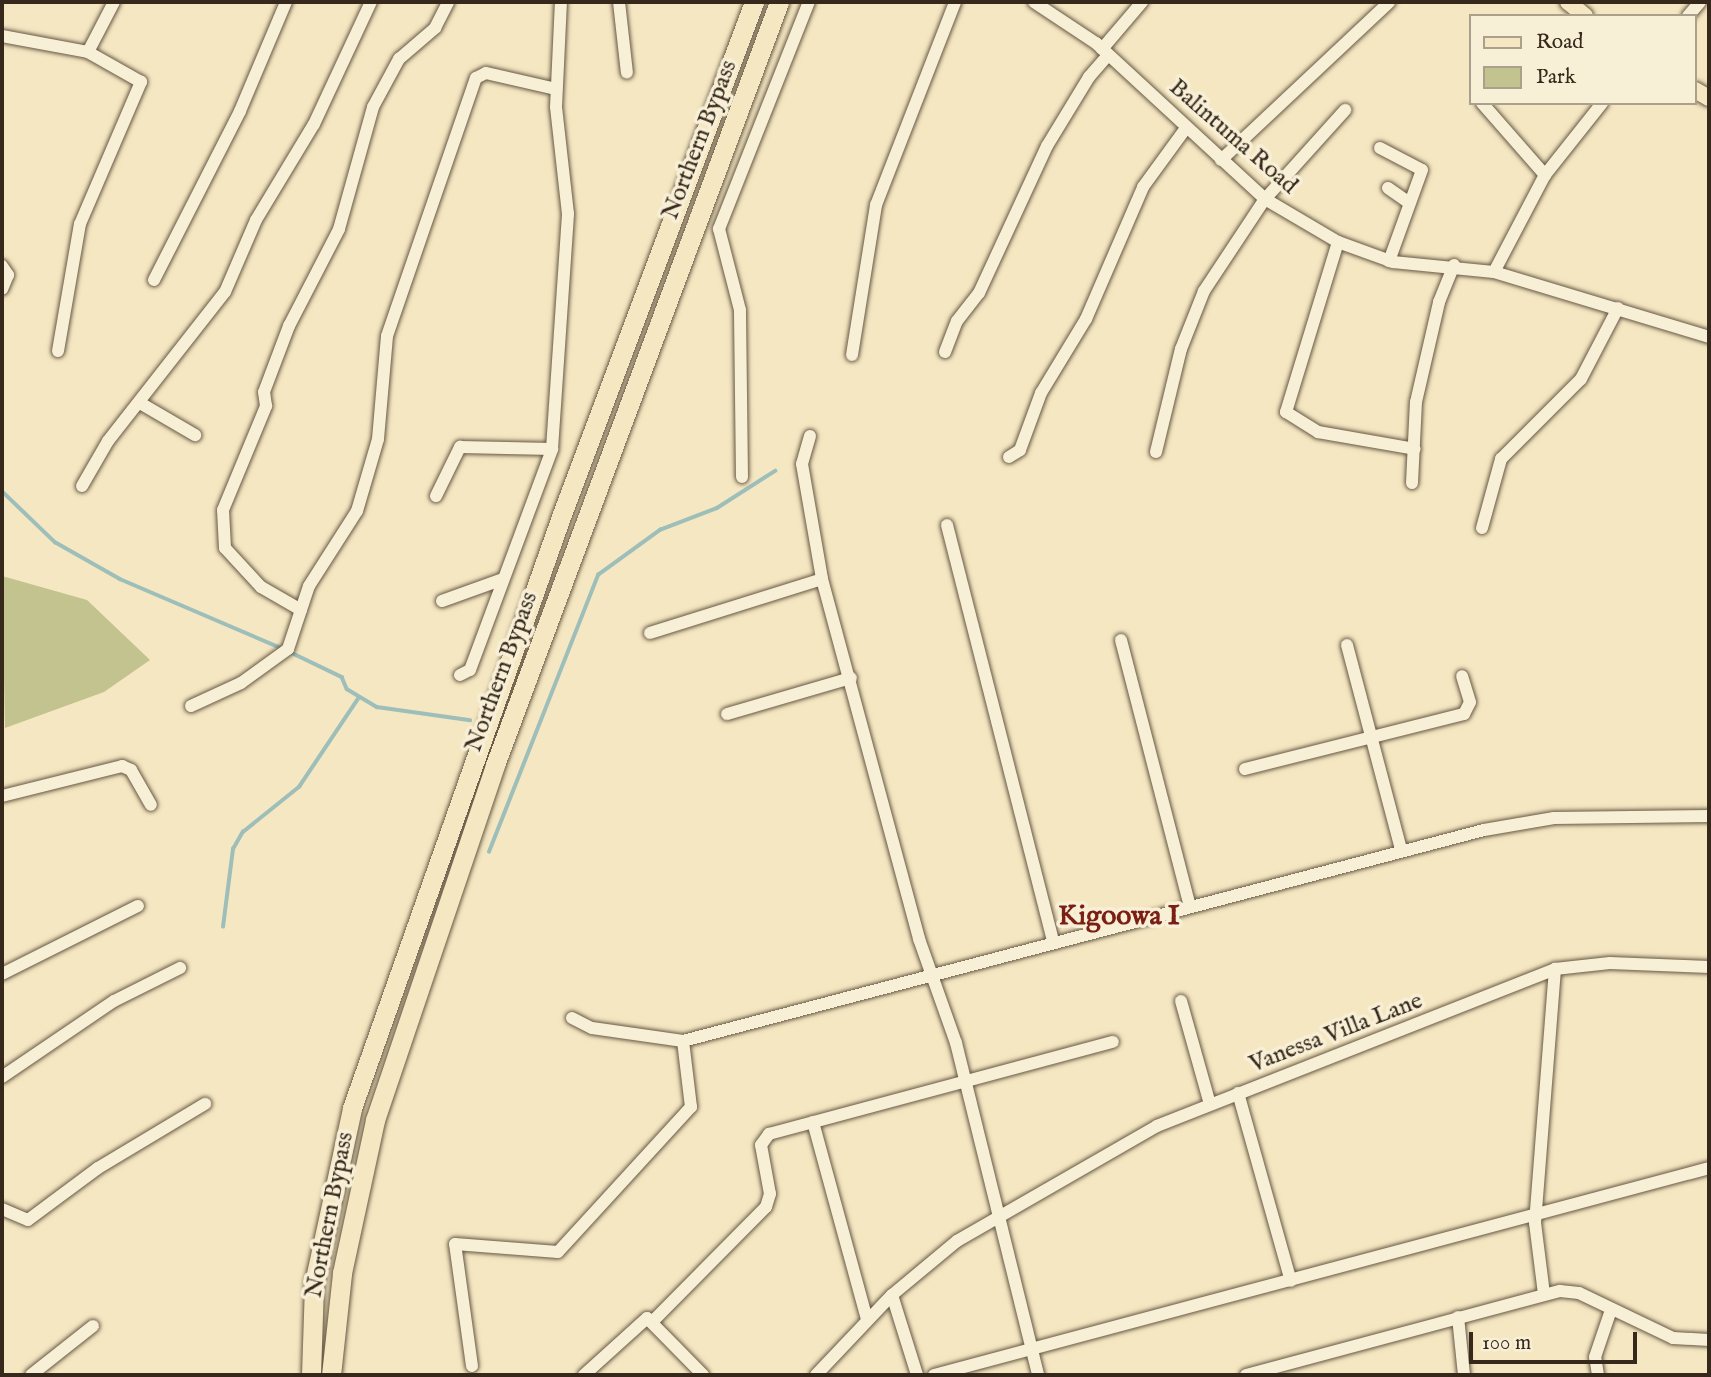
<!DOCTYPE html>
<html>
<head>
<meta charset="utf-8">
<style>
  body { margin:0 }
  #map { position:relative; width:1711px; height:1377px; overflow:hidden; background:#f5e7c1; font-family:"IM FELL English",serif }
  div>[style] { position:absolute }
  .green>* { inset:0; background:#c2c38e }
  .stream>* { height:3.5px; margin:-1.75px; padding:0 1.75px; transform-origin:1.75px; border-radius:1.75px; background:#9ebeba }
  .roads { filter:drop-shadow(0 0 2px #665845) drop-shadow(0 0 2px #665845) }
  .minor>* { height:12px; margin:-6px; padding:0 6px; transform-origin:6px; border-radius:6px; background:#f8efd7 }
  .major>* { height:16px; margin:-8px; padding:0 8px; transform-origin:8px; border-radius:8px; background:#f5e7c1 }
  .highway>* { height:19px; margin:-9.5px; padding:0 9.5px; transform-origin:9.5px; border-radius:9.5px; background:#f5e7c1 }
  span { translate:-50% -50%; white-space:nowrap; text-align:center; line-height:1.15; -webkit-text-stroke:7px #f8efd7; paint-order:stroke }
  .street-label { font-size:24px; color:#36291c }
  .quarter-label { font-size:28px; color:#7a1f14; font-weight:700 }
  .frame { position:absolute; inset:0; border:4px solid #36291c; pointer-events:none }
  .legend { position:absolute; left:1469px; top:14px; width:228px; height:91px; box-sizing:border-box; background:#f8efd7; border:2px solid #aaa08c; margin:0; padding:9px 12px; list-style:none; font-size:21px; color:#36291c }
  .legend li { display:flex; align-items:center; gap:14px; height:35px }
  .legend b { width:35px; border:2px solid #aaa08c }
  .scale { position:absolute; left:1469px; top:1332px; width:168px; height:32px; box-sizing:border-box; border:4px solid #36291c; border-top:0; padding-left:9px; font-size:21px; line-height:24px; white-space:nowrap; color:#36291c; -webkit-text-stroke:5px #f8efd7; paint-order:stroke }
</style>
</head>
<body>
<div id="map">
  <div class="green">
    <div style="clip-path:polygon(2px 576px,87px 600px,150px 660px,104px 692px,5px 728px)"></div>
  </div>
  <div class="stream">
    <div style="left:2px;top:491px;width:74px;rotate:43.9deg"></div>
    <div style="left:55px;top:542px;width:75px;rotate:29.6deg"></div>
    <div style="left:120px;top:579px;width:177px;rotate:23.2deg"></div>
    <div style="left:290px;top:652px;width:58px;rotate:25.7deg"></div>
    <div style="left:342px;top:677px;width:13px;rotate:67deg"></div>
    <div style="left:347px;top:689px;width:35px;rotate:31deg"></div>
    <div style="left:377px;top:707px;width:94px;rotate:8deg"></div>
    <div style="left:489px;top:852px;width:298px;rotate:-68.5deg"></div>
    <div style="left:598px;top:575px;width:77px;rotate:-36deg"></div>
    <div style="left:660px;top:530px;width:61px;rotate:-21.1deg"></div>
    <div style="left:717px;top:508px;width:69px;rotate:-32.5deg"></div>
    <div style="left:223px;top:927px;width:79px;rotate:-82.7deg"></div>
    <div style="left:233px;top:849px;width:20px;rotate:-60deg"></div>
    <div style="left:243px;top:832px;width:72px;rotate:-38.8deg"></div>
    <div style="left:299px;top:787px;width:106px;rotate:-56.2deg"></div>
  </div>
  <div class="roads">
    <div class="minor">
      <div style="left:619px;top:2px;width:71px;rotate:83.6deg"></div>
      <div style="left:1034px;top:2px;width:74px;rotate:33.5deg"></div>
      <div style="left:1096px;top:43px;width:230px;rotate:42.7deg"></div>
      <div style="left:1265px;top:199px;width:85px;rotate:30.5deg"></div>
      <div style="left:1338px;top:242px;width:59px;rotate:20deg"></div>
      <div style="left:1393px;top:262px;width:101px;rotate:5.7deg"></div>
      <div style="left:1494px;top:272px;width:225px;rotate:16.8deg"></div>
      <div style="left:1688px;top:16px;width:18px;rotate:-49deg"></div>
      <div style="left:2px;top:36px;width:87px;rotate:10.5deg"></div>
      <div style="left:88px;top:52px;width:56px;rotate:-62.5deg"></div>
      <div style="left:1102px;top:49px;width:62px;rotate:-49.6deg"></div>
      <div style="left:1482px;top:103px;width:96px;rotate:48.8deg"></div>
      <div style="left:1380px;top:148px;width:47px;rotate:27.6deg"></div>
      <div style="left:1422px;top:170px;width:97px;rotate:109.9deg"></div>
      <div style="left:1221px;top:160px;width:231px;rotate:-43.2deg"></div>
      <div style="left:1388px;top:188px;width:24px;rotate:35deg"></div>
      <div style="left:1338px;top:242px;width:178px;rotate:107deg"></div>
      <div style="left:1286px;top:412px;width:38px;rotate:32deg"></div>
      <div style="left:1318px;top:432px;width:98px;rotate:9.9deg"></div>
      <div style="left:2px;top:266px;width:11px;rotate:56deg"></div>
      <div style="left:8px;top:275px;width:15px;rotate:113deg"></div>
      <div style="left:1494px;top:272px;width:110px;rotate:-62.3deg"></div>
      <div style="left:1545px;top:175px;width:92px;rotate:-51.6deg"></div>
      <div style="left:154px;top:280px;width:190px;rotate:-63deg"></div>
      <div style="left:240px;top:111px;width:118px;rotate:-67.1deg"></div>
      <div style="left:58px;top:351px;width:129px;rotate:-80.2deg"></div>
      <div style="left:80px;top:224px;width:155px;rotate:-66.8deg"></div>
      <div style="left:141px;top:82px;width:61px;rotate:-150.5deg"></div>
      <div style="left:945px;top:352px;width:33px;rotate:-69deg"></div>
      <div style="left:957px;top:321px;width:36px;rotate:-52deg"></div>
      <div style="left:979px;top:293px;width:162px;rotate:-65.2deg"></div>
      <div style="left:1047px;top:146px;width:81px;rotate:-58.7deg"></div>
      <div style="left:1089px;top:77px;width:29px;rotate:-49deg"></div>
      <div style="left:852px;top:355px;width:152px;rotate:-80.9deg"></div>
      <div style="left:876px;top:205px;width:218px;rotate:-68.7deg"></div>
      <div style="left:140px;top:403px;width:64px;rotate:30.2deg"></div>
      <div style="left:810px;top:436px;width:29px;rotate:106deg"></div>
      <div style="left:802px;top:464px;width:117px;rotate:80.1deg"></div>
      <div style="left:822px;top:579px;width:373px;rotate:74.9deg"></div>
      <div style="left:919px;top:939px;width:110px;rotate:70.4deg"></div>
      <div style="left:956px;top:1043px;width:342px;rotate:76.1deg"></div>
      <div style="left:1156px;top:452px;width:106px;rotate:-76.4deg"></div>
      <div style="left:1181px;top:349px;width:62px;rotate:-68.4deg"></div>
      <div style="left:1204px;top:291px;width:110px;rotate:-56.5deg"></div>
      <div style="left:1265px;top:199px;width:120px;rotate:-48deg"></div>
      <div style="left:1009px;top:457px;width:13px;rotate:-32deg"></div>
      <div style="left:1020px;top:450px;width:61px;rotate:-69.8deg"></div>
      <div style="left:1041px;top:393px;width:87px;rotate:-58.7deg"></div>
      <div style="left:1086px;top:319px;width:144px;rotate:-66.6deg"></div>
      <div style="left:1143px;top:187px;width:73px;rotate:-53.9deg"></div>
      <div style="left:742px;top:477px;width:167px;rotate:-90.7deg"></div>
      <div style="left:740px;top:310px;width:84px;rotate:-104.5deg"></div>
      <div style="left:719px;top:229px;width:244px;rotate:-68.4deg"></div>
      <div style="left:1412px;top:483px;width:81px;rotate:-87.2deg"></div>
      <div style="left:1416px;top:402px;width:103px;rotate:-77deg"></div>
      <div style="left:1439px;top:302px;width:40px;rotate:-68deg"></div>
      <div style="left:82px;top:486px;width:52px;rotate:-60deg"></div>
      <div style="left:108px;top:441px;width:189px;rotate:-51.9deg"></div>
      <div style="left:225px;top:292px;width:78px;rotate:-66.7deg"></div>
      <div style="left:256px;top:220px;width:112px;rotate:-58.9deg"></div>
      <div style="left:314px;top:124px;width:135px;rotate:-65deg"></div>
      <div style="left:436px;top:496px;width:55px;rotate:-63.9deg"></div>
      <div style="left:460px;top:447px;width:92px;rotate:1.2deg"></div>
      <div style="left:552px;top:449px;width:236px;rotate:-86.1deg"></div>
      <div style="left:568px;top:214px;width:108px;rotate:-96.4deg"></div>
      <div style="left:556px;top:107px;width:105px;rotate:-87.3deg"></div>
      <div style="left:947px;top:525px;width:429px;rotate:75.7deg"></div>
      <div style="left:1482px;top:528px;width:72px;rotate:-74.6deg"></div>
      <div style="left:1501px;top:459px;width:113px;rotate:-45deg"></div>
      <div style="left:1581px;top:379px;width:80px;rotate:-62.5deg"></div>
      <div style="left:442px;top:601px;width:65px;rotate:-19.8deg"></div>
      <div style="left:301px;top:610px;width:46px;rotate:-150.1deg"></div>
      <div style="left:261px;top:587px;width:53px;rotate:-132.7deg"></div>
      <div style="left:225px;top:548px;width:38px;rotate:-93deg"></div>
      <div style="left:223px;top:510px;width:113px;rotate:-67.5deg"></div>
      <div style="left:266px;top:406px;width:14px;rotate:-98deg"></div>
      <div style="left:264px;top:392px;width:71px;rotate:-69.3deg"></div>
      <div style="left:289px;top:326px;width:109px;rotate:-62.7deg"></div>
      <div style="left:339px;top:229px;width:127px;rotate:-74.4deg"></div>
      <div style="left:373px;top:107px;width:55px;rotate:-61.6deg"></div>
      <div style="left:399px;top:59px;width:48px;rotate:-40.7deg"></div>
      <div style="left:435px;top:28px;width:29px;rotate:-63deg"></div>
      <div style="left:650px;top:633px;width:180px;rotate:-17.4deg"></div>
      <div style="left:1121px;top:640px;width:275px;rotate:75.5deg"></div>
      <div style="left:1347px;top:645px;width:212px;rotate:75.2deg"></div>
      <div style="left:460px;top:675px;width:11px;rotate:-27deg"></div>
      <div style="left:470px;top:670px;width:236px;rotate:-69.6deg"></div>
      <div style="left:191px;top:706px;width:55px;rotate:-24.7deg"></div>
      <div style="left:241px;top:683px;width:58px;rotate:-35.9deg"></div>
      <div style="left:288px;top:649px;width:66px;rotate:-71.6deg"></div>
      <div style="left:309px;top:586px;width:89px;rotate:-57.4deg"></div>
      <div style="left:357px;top:511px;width:75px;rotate:-73.7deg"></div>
      <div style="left:378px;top:439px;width:103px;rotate:-85deg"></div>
      <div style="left:387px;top:336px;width:273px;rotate:-71deg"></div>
      <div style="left:476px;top:78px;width:11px;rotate:-27deg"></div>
      <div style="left:486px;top:73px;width:72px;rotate:12.9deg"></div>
      <div style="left:727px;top:714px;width:129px;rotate:-16.2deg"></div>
      <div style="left:1245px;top:769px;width:226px;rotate:-14.1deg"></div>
      <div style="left:1464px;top:714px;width:13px;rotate:-63deg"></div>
      <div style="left:1470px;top:702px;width:27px;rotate:-107deg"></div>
      <div style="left:2px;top:796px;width:124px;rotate:-14deg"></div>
      <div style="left:122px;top:766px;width:10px;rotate:24deg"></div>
      <div style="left:131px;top:770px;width:40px;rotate:60.3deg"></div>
      <div style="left:2px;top:974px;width:152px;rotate:-26.6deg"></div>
      <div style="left:1181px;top:1001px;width:107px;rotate:74.3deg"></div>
      <div style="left:572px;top:1018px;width:22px;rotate:27deg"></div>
      <div style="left:592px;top:1028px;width:92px;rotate:8.1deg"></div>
      <div style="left:2px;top:1077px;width:135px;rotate:-34.2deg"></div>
      <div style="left:114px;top:1001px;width:74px;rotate:-26.6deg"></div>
      <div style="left:1238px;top:1093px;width:195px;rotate:74.3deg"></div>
      <div style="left:813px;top:1122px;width:205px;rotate:74.7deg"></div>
      <div style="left:2px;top:1209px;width:28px;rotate:23deg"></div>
      <div style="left:28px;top:1220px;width:87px;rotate:-36.6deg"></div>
      <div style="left:98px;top:1168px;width:125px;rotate:-30.9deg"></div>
      <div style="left:1544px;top:1294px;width:72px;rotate:-97.2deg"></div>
      <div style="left:1535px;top:1223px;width:255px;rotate:-85.5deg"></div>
      <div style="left:892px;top:1295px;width:84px;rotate:72.6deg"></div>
      <div style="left:1458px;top:1317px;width:58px;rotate:84.1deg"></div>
      <div style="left:654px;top:1320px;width:159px;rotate:-45.3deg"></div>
      <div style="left:766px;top:1207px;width:14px;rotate:-73deg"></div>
      <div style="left:770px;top:1194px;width:50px;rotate:-100.4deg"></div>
      <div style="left:761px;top:1145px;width:14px;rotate:-54deg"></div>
      <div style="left:769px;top:1134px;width:356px;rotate:-15deg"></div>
      <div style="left:472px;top:1366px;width:123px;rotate:-97.9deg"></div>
      <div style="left:455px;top:1244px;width:103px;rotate:4.4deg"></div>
      <div style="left:558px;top:1252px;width:197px;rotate:-47.5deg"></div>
      <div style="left:691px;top:1107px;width:66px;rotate:-96.9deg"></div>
      <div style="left:683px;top:1041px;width:828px;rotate:-14.76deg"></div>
      <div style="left:1484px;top:830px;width:71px;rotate:-9.7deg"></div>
      <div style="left:1554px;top:818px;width:155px;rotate:-0.7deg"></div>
      <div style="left:31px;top:1375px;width:79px;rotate:-38.3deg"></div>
      <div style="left:584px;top:1375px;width:85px;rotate:-42.1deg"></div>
      <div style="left:647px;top:1318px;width:80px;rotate:45.5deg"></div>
      <div style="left:816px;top:1375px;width:110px;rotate:-46.5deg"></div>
      <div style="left:892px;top:1295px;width:85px;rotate:-39.7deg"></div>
      <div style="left:957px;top:1241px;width:231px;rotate:-29.9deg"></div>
      <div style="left:1157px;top:1126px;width:428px;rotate:-21.5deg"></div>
      <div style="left:1555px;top:969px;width:55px;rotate:-6.2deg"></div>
      <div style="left:1610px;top:963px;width:99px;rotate:2.3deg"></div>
      <div style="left:934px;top:1375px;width:802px;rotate:-14.95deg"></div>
      <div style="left:1246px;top:1375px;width:325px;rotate:-15deg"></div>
      <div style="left:1560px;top:1291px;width:19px;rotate:6deg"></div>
      <div style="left:1579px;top:1293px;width:104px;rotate:25.6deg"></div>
      <div style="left:1673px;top:1338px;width:36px;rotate:3deg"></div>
      <div style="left:1598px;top:1375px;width:18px;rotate:-99deg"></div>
      <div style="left:1595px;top:1357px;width:50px;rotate:-71.2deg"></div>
    </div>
    <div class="major">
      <div style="left:1568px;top:2px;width:22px;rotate:39deg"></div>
      <div style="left:1695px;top:90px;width:16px;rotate:30deg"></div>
    </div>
    <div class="highway">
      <div style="left:311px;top:1375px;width:92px;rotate:-88.1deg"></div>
      <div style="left:314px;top:1283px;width:179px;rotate:-77.7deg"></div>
      <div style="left:352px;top:1108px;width:630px;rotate:-70.53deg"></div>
      <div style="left:562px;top:514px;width:547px;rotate:-69.44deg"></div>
      <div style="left:331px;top:1375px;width:103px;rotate:-83.8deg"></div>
      <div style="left:342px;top:1273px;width:157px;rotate:-77.8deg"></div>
      <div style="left:375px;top:1120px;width:375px;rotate:-71.3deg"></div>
      <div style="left:495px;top:765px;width:814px;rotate:-69.58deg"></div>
    </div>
  </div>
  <div class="street-label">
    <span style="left:1233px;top:137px;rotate:41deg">Balintuma Road</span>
    <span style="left:700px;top:140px;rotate:-69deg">Northern Bypass</span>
    <span style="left:502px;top:672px;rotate:-70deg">Northern Bypass</span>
    <span style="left:1336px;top:1033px;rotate:-21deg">Vanessa Villa Lane</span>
    <span style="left:330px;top:1215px;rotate:-79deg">Northern Bypass</span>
  </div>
  <div class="quarter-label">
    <span style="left:1119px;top:917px">Kigoowa I</span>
  </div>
  <div class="frame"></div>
  <ul class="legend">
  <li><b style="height:9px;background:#f5e7c1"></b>Road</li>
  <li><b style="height:19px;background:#c2c38e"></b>Park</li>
  </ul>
  <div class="scale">100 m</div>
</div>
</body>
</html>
